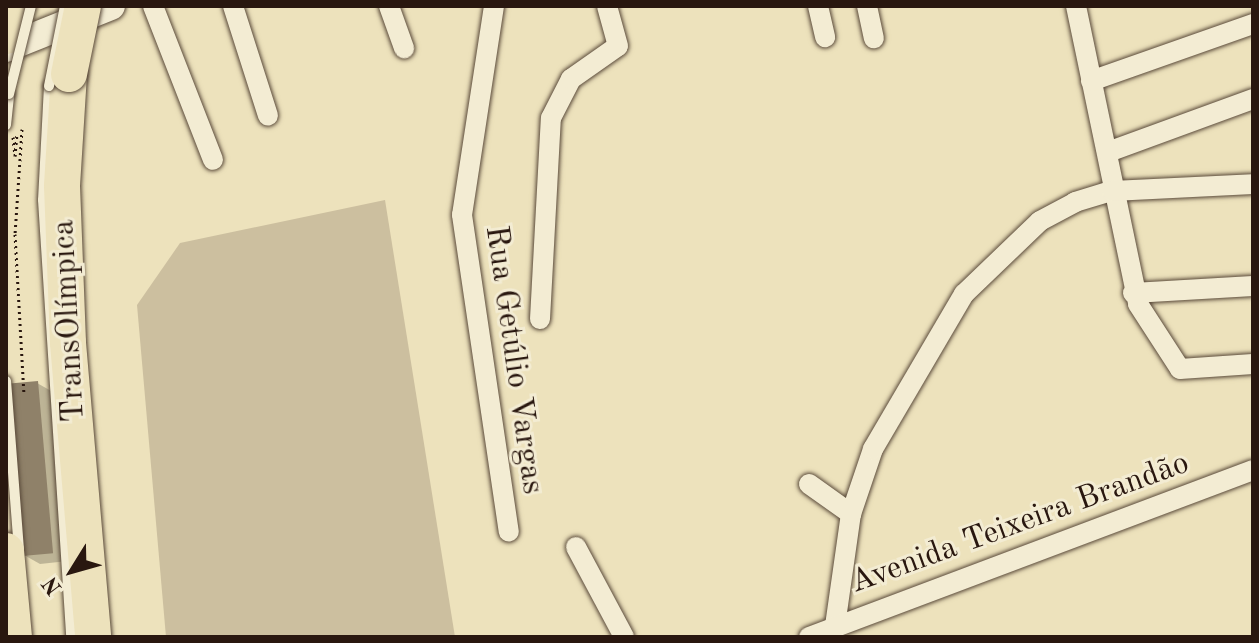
<!DOCTYPE html>
<html>
<head>
<meta charset="utf-8">
<style>
  body { margin:0 }
  #map { position:relative; width:1259px; height:643px; overflow:hidden; background:#ede2bc; font-family:"Old Standard TT",serif }
  div>[style] { position:absolute }
  .green>* { inset:0; background:#ccbf9f }
  .shadow>* { inset:0; background:#0003 }
  .building>* { inset:0; background:#8f8169; transform-origin:0 0 }
  .path>* { height:3px; margin-top:-1.5px; transform-origin:0; background:repeating-linear-gradient(90deg,#29170f 0 2px,transparent 0 6px) }
  .roads { filter:drop-shadow(0 0 2px #5a4a3a) drop-shadow(0 0 2px #5a4a3a) }
  .lane>* { height:10px; margin:-5px; padding:0 5px; transform-origin:5px; border-radius:5px; background:#f3ecd3 }
  .street>* { height:20px; margin:-10px; padding:0 10px; transform-origin:10px; border-radius:10px; background:#f3ecd3 }
  .secondary>* { height:28px; margin:-14px; padding:0 14px; transform-origin:14px; border-radius:14px; background:#f3ecd3 }
  .highway>* { height:36px; margin:-18px; padding:0 18px; transform-origin:18px; border-radius:18px; background:#ede2bc }
  .bridges { filter:drop-shadow(0 0 2px #5a4a3a) drop-shadow(0 0 2px #5a4a3a) }
  .lane-bridge>* { height:10px; margin:-5px; padding:0 5px; transform-origin:5px; border-radius:5px; background:#f3ecd3 }
  .highway-bridge>* { height:36px; margin:-18px; padding:0 18px; transform-origin:18px; border-radius:18px; background:#ede2bc }
  span { translate:-50% -50%; white-space:nowrap; text-align:center; line-height:1.15; -webkit-text-stroke:6px #f3ecd3; paint-order:stroke }
  .street-label { font-size:32px; color:#29170f }
  .frame { position:absolute; inset:0; border:8px solid #29170f; pointer-events:none }
  .north { position:absolute; left:32px; top:531px; width:80px; height:80px; -webkit-text-stroke:6px #f3ecd3; paint-order:stroke; rotate:233deg; font-size:22px; font-weight:700; line-height:32px; text-align:center; color:#29170f }
  .north::after { content:''; display:block; margin:auto; width:28px; height:36px; background:#29170f; clip-path:polygon(50% 0,100% 100%,50% 72%,0 100%) }
</style>
</head>
<body>
<div id="map">
  <div class="green">
    <div style="clip-path:polygon(385px 200px,455px 637px,166px 637px,137px 305px,180px 243px)"></div>
  </div>
  <div class="shadow">
    <div style="clip-path:polygon(37px 383px,53px 392px,68px 561px,40px 564px,24px 555px)"></div>
  </div>
  <div class="building">
    <div style="left:38px;top:381px;width:173px;height:31px;rotate:85deg"></div>
  </div>
  <div class="path">
    <div style="left:22px;top:129px;width:105px;rotate:93.8deg"></div>
    <div style="left:15px;top:234px;width:159px;rotate:86.8deg"></div>
    <div style="left:13px;top:137px;width:19px;rotate:84deg"></div>
    <div style="left:15px;top:156px;width:22px;rotate:-85deg"></div>
  </div>
  <div class="roads">
    <div class="lane">
      <div style="left:49px;top:86px;width:114px;rotate:93deg"></div>
      <div style="left:43px;top:200px;width:438px;rotate:86.3deg"></div>
      <div style="left:6px;top:125px;width:31px;rotate:-84deg"></div>
      <div style="left:6px;top:381px;width:169px;rotate:85.6deg"></div>
    </div>
    <div class="street">
      <div style="left:153px;top:6px;width:165px;rotate:68.7deg"></div>
      <div style="left:233px;top:6px;width:115px;rotate:72.3deg"></div>
      <div style="left:389px;top:6px;width:45px;rotate:70.3deg"></div>
      <div style="left:494px;top:6px;width:211px;rotate:98.7deg"></div>
      <div style="left:462px;top:215px;width:320px;rotate:81.6deg"></div>
      <div style="left:818px;top:6px;width:32px;rotate:77deg"></div>
      <div style="left:867px;top:6px;width:33px;rotate:78deg"></div>
      <div style="left:1076px;top:6px;width:304px;rotate:78.2deg"></div>
      <div style="left:1138px;top:304px;width:77px;rotate:57.1deg"></div>
      <div style="left:1180px;top:369px;width:73px;rotate:-3.9deg"></div>
      <div style="left:1091px;top:81px;width:172px;rotate:-19.4deg"></div>
      <div style="left:1108px;top:152px;width:154px;rotate:-20.1deg"></div>
      <div style="left:1133px;top:293px;width:120px;rotate:-3.3deg"></div>
      <div style="left:540px;top:319px;width:201px;rotate:-86.9deg"></div>
      <div style="left:551px;top:118px;width:44px;rotate:-62.9deg"></div>
      <div style="left:571px;top:79px;width:57px;rotate:-35.1deg"></div>
      <div style="left:618px;top:46px;width:41px;rotate:-105.4deg"></div>
      <div style="left:809px;top:484px;width:52px;rotate:35.5deg"></div>
      <div style="left:576px;top:547px;width:102px;rotate:61.9deg"></div>
      <div style="left:835px;top:626px;width:113px;rotate:-81.9deg"></div>
      <div style="left:851px;top:514px;width:69px;rotate:-71.3deg"></div>
      <div style="left:873px;top:449px;width:180px;rotate:-59.6deg"></div>
      <div style="left:964px;top:294px;width:105px;rotate:-43.8deg"></div>
      <div style="left:1040px;top:221px;width:40px;rotate:-28deg"></div>
      <div style="left:1075px;top:202px;width:39px;rotate:-17deg"></div>
      <div style="left:1112px;top:191px;width:141px;rotate:-2.8deg"></div>
      <div style="left:809px;top:637px;width:474px;rotate:-20.6deg"></div>
    </div>
    <div class="secondary">
      <div style="left:6px;top:48px;width:113px;rotate:-21.8deg"></div>
    </div>
    <div class="highway">
      <div style="left:6px;top:36px;width:31px;rotate:-77deg"></div>
      <div style="left:69px;top:74px;width:112px;rotate:93.6deg"></div>
      <div style="left:62px;top:186px;width:157px;rotate:87.8deg"></div>
      <div style="left:68px;top:343px;width:295px;rotate:85.1deg"></div>
      <div style="left:6px;top:551px;width:86px;rotate:84.7deg"></div>
    </div>
  </div>
  <div class="bridges">
    <div class="lane-bridge">
      <div style="left:49px;top:86px;width:82px;rotate:-78.7deg"></div>
      <div style="left:9px;top:94px;width:91px;rotate:-76deg"></div>
    </div>
    <div class="highway-bridge">
      <div style="left:69px;top:74px;width:69px;rotate:-78.4deg"></div>
    </div>
  </div>
  <div class="street-label">
    <span style="left:70px;top:321px;rotate:-93deg">TransOlímpica</span>
    <span style="left:513px;top:360px;rotate:82deg">Rua Getúlio Vargas</span>
    <span style="left:1020px;top:524px;rotate:-20deg">Avenida Teixeira Brandão</span>
  </div>
  <div class="frame"></div>
  <div class="north">N</div>
</div>
</body>
</html>
